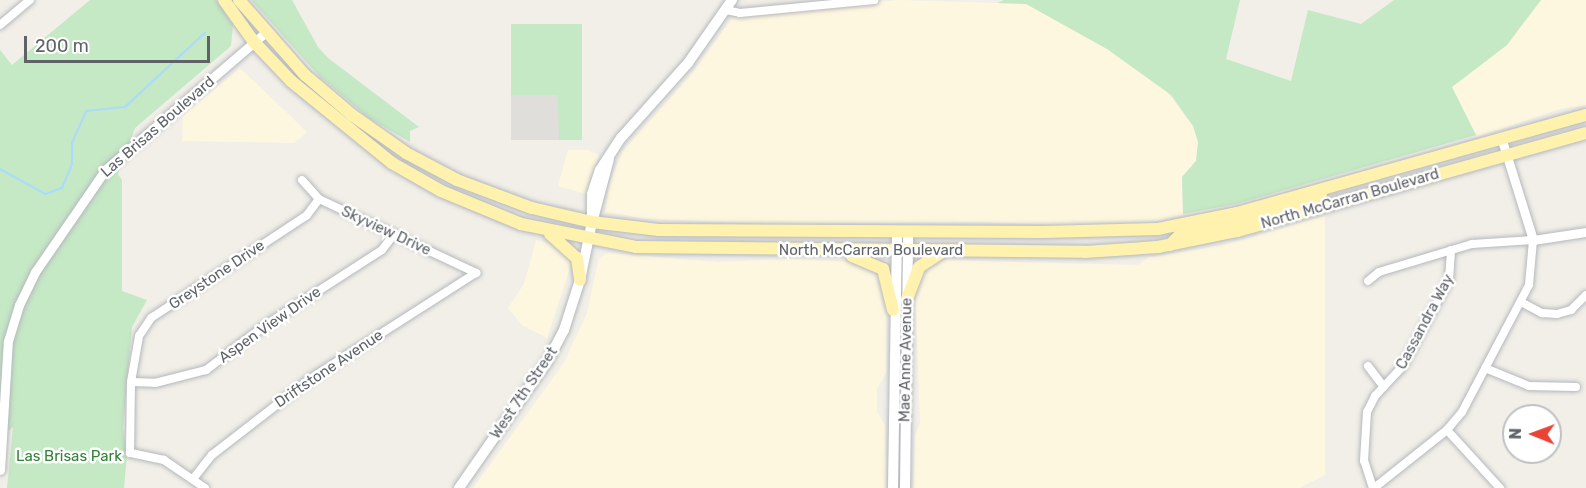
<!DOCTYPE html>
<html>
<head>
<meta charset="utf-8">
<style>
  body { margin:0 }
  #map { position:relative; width:1586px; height:488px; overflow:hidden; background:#f1efe8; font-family:Rubik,sans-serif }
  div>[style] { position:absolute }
  .commercial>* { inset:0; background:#fef7e0 }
  .industrial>* { inset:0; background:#e0deda; transform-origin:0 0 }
  .green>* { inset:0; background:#c5e8c5 }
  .stream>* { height:1.5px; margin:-0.75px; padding:0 0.75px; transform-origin:0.75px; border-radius:0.75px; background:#aadaff }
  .roads { filter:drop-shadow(0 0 2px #b5b8bc) drop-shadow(0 0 2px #b5b8bc) }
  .minor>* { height:8px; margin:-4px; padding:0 4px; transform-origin:4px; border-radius:4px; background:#fff }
  .tertiary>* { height:9px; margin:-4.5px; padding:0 4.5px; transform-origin:4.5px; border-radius:4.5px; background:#fff }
  .secondary>* { height:10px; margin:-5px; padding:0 5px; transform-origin:5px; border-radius:5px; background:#fff }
  .primary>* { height:12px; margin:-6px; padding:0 6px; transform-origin:6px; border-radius:6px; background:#fff2af }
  span { translate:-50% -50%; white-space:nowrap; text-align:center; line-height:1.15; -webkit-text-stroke:5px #fff; paint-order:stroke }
  .street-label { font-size:15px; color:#5f6368 }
  .park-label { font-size:15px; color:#348238 }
  .north { position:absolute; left:1502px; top:404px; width:60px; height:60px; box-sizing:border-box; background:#fff; border:2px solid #bfc1c3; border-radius:50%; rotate:271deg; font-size:16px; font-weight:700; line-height:24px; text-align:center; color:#5f6368 }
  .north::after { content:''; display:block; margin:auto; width:21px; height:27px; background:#ea4335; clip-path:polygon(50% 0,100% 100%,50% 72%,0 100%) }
  .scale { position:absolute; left:24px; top:36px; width:186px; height:27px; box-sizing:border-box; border:3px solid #5f6368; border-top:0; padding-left:8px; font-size:18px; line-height:21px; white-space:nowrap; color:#5f6368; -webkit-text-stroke:4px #fff; paint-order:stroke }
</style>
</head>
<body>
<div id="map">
  <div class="commercial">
    <div style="clip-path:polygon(899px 0,1026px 4px,1107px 49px,1164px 88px,1193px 126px,1198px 142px,1196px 161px,1182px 177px,1183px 215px,1151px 223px,1094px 226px,972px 222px,763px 224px,641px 218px,606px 212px,609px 183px,623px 151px,691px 75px,733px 17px)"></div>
    <div style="clip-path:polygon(1541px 0,1586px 0,1586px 105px,1560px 109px,1477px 137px,1452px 87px,1507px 45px)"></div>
    <div style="clip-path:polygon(240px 68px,307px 132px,294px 143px,182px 141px,183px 116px)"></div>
    <div style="clip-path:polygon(568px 150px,588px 150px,599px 155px,586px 194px,558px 186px)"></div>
    <div style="clip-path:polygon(1325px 216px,1325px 475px,1299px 488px,914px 488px,915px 436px,920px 423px,915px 285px,919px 273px,938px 260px,1138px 265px,1149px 257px,1220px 246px)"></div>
    <div style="clip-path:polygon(536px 240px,558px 246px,572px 262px,547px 338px,522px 325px,508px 308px,524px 284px)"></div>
    <div style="clip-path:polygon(608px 253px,718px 262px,787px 259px,866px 263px,878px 269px,886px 290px,886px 373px,877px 389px,877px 412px,885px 425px,886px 488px,473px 488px,564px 363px,587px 313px,599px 258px)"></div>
  </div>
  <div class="industrial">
    <div style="left:511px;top:95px;width:48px;height:45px"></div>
  </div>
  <div class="green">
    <div style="clip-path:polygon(90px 0,216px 0,233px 25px,231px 46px,135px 128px,118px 174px,122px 180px,122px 291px,147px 300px,132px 327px,123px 428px,127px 455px,124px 488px,7px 488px,13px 427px,0 439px,0 50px,12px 65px)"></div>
    <div style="clip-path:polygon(251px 0,292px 0,318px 47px,328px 58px,419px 127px,410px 131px,410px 142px,369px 118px,320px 77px)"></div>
    <div style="clip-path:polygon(1004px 0,1240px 0,1226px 59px,1291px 81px,1308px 10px,1361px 24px,1394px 0,1541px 0,1507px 45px,1452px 87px,1476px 135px,1236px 204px,1183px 214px,1182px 177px,1196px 161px,1198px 142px,1193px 126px,1171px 95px,1107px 49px,1026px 4px,997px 3px)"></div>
    <div style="clip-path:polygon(511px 24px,582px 24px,582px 140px,559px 140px,558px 95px,511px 95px)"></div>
  </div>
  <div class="stream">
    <div style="left:0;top:169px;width:52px;rotate:28.5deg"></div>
    <div style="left:46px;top:194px;width:17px;rotate:-21deg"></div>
    <div style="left:62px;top:188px;width:26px;rotate:-67deg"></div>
    <div style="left:72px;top:164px;width:21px;rotate:-90deg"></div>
    <div style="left:72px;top:143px;width:35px;rotate:-66deg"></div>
    <div style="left:86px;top:111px;width:39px;rotate:-6deg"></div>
    <div style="left:125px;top:107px;width:109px;rotate:-42.8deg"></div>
  </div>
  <div class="roads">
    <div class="minor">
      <div style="left:726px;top:10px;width:14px;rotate:12deg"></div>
      <div style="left:740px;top:13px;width:135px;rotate:-5.5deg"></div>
      <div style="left:0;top:25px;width:39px;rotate:-40deg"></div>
      <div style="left:302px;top:180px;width:25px;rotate:48deg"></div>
      <div style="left:319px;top:199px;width:174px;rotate:25.2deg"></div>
      <div style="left:1368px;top:281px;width:14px;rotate:-39deg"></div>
      <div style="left:1379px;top:272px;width:97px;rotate:-16.8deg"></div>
      <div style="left:1472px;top:244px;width:61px;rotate:-3.8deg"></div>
      <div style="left:1533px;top:240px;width:45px;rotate:95.1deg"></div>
      <div style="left:1529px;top:285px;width:144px;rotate:117.8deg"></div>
      <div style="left:1462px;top:412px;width:23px;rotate:130deg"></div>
      <div style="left:1447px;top:430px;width:93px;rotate:141.5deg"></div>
      <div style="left:1521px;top:302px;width:24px;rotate:28deg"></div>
      <div style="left:1542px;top:313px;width:15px;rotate:4deg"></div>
      <div style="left:1557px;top:314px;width:15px;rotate:-16deg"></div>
      <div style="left:1571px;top:310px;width:21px;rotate:-45deg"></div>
      <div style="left:1368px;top:366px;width:26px;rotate:53deg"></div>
      <div style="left:1485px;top:368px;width:48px;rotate:22.2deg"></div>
      <div style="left:1529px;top:386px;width:47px;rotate:1.2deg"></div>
      <div style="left:131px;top:382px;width:24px;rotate:2deg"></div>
      <div style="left:155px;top:383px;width:53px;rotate:-14.3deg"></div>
      <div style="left:206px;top:370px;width:76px;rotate:-37deg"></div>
      <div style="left:267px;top:324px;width:137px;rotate:-32.8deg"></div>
      <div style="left:382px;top:250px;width:20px;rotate:-53deg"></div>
      <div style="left:1447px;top:430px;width:79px;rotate:47.6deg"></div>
      <div style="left:193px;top:479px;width:31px;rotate:-52deg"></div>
      <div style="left:212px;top:455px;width:124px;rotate:-37.8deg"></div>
      <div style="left:310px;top:379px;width:197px;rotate:-32.6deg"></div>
      <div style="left:205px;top:488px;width:50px;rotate:-145.7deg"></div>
      <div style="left:164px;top:460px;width:35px;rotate:-168deg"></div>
      <div style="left:130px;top:453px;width:71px;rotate:-89.2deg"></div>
      <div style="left:131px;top:382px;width:47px;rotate:-80.1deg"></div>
      <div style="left:139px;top:336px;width:22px;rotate:-56deg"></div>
      <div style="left:151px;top:318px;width:187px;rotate:-33.4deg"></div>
      <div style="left:307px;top:215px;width:20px;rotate:-53deg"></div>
      <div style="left:1373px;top:488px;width:28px;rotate:-108deg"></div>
      <div style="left:1364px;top:461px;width:49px;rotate:-86.5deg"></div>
      <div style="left:1367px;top:412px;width:18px;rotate:-63deg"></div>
      <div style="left:1375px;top:396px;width:41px;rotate:-47deg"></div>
      <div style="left:1403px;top:366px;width:98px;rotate:-61.9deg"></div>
      <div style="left:1449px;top:280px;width:30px;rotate:-86deg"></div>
    </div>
    <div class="tertiary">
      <div style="left:1501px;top:137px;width:108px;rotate:72.7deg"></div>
      <div style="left:1533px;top:240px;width:54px;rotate:-8.6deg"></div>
      <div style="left:0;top:470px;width:129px;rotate:-86.5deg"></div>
      <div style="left:8px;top:341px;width:38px;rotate:-73deg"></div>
      <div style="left:19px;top:305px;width:37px;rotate:-64deg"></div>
      <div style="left:35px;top:272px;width:124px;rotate:-55.5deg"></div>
      <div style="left:105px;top:170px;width:211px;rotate:-40.6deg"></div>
    </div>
    <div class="secondary">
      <div style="left:593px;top:219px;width:62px;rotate:-75.1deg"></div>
      <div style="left:459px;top:488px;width:154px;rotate:-55.1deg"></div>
      <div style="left:547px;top:362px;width:36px;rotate:-62deg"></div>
      <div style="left:564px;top:330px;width:52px;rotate:-72.3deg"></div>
      <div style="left:580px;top:280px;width:59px;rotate:-78.3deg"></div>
      <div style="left:592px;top:222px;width:28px;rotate:-90deg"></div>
      <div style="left:592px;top:194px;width:25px;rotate:-72deg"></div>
      <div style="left:600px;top:170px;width:38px;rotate:-57deg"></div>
      <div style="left:621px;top:138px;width:101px;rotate:-48.2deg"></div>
      <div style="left:688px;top:63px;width:77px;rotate:-55.1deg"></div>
      <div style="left:893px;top:488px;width:256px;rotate:-89.1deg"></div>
      <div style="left:905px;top:488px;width:257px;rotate:-89.3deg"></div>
    </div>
    <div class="primary">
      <div style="left:224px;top:0;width:52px;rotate:54.5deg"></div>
      <div style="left:254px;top:42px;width:54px;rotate:46.5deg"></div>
      <div style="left:291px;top:81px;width:130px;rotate:39.1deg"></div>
      <div style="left:392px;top:163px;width:56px;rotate:29.7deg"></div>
      <div style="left:441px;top:191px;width:87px;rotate:22.4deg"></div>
      <div style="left:521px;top:224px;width:117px;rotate:11.3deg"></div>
      <div style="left:636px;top:247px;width:449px;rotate:0.6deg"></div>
      <div style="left:1085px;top:252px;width:73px;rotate:-3.9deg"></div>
      <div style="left:1158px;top:247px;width:81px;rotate:-11.4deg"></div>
      <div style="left:1237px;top:231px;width:362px;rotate:-15.7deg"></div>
      <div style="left:239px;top:0;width:100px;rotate:48.7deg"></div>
      <div style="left:305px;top:75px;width:62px;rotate:40.4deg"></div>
      <div style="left:352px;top:115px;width:66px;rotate:35.1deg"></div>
      <div style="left:406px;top:153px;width:58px;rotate:27.9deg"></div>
      <div style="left:457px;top:180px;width:80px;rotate:20.5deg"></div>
      <div style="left:532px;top:208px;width:62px;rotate:13.1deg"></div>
      <div style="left:592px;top:222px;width:67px;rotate:6.8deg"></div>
      <div style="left:659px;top:230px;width:384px;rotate:0.3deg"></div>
      <div style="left:1043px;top:232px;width:115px;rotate:-1.5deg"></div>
      <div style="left:1158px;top:229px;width:81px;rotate:-11.4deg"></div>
      <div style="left:1237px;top:213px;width:362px;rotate:-15.7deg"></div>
      <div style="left:550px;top:234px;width:36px;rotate:42deg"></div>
      <div style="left:577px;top:258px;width:22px;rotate:82deg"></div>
      <div style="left:1170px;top:245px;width:13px;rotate:-45deg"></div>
      <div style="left:1179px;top:236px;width:125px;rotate:-14.4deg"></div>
      <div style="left:1300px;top:205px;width:24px;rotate:-28deg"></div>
      <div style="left:852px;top:256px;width:34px;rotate:23deg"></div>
      <div style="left:883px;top:269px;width:42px;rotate:76.3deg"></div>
      <div style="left:907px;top:299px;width:34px;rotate:-69deg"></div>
      <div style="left:919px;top:267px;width:27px;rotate:-33deg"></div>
    </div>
  </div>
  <div class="street-label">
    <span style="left:158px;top:127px;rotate:-41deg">Las Brisas Boulevard</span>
    <span style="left:1350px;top:199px;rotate:-16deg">North McCarran Boulevard</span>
    <span style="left:386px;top:231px;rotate:25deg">Skyview Drive</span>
    <span style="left:871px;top:251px">North McCarran Boulevard</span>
    <span style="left:217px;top:275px;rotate:-34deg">Greystone Drive</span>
    <span style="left:1425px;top:322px;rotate:-62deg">Cassandra Way</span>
    <span style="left:270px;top:325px;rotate:-35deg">Aspen View Drive</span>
    <span style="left:906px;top:360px;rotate:-89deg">Mae Anne Avenue</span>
    <span style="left:329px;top:369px;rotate:-34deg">Driftstone Avenue</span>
    <span style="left:524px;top:393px;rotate:-56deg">West 7th Street</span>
  </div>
  <div class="park-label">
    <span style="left:69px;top:457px">Las Brisas Park</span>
  </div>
  <div class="north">N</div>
  <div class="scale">200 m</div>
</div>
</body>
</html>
